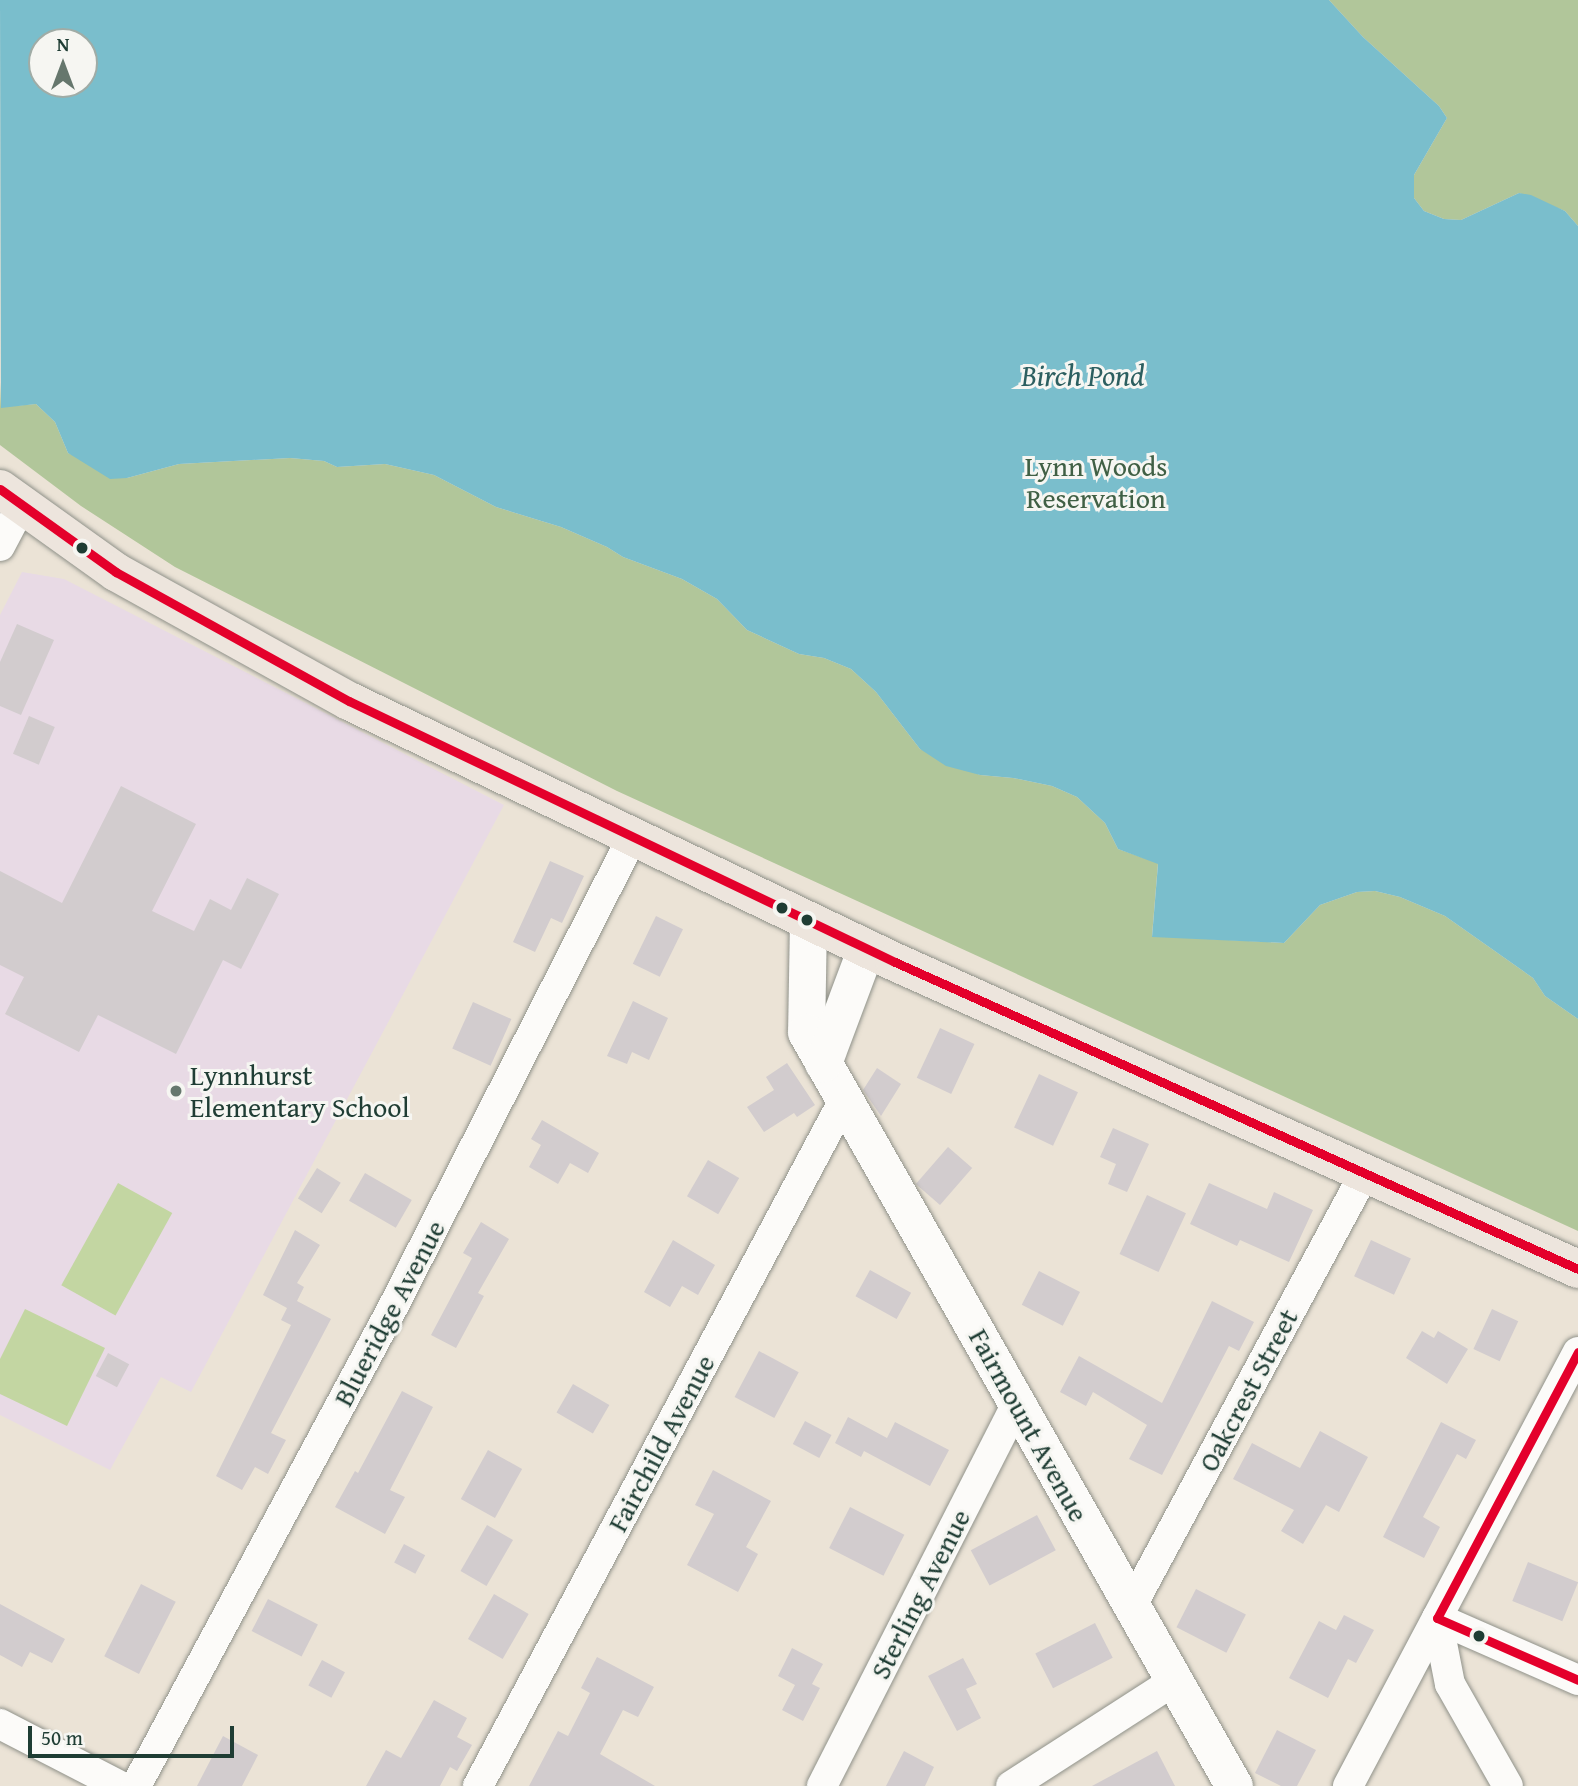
<!DOCTYPE html>
<html>
<head>
<meta charset="utf-8">
<style>
  body { margin:0 }
  #map { position:relative; width:1578px; height:1786px; overflow:hidden; background:#ebe3d6; font-family:"Gentium Book Plus",serif }
  div>[style] { position:absolute }
  .built>* { inset:0; background:#e8dae5 }
  .green>* { inset:0; background:#c3d6a2; transform-origin:0 0 }
  .forest>* { inset:0; background:#b1c69a }
  .water>* { inset:0; background:#7abecc }
  .building>* { inset:0; background:#d2ccce; transform-origin:0 0 }
  .roads { filter:drop-shadow(0 0 2px #90928a) drop-shadow(0 0 2px #90928a) }
  .minor>* { height:30px; margin:-15px; padding:0 15px; transform-origin:15px; border-radius:15px; background:#fcfbf9 }
  .tertiary>* { height:37px; margin:-18.5px; padding:0 18.5px; transform-origin:18.5px; border-radius:18.5px; background:#fcfbf9 }
  .primary>* { height:38px; margin:-19px; padding:0 19px; transform-origin:19px; border-radius:19px; background:#ede5dd }
  .bus-1>* { height:9px; margin:-4.5px; padding:0 4.5px; transform-origin:4.5px; border-radius:4.5px; background:#e4002b }
  .dots>* { width:19px; height:19px; translate:-50% -50%; box-sizing:border-box; border:4px solid #f6f6f2; border-radius:50% }
  span { translate:-50% -50%; white-space:nowrap; text-align:center; line-height:1.15; -webkit-text-stroke:6px #f6f6f2; paint-order:stroke }
  .park-label { font-size:28px; color:#406045 }
  .poi-label { font-size:28px; color:#1f3d34 }
  .left { translate:0 -50%; text-align:left }
  .street-label { font-size:28px; color:#1f3d34 }
  .water-label { font-size:30px; color:#2c5f60; font-style:italic }
  .north { position:absolute; left:28px; top:28px; width:70px; height:70px; box-sizing:border-box; background:#f6f6f2; border:2px solid #a0aca6; border-radius:50%; rotate:0deg; font-size:19px; font-weight:700; line-height:28px; text-align:center; color:#1f3d34 }
  .north::after { content:''; display:block; margin:auto; width:24px; height:32px; background:#66776d; clip-path:polygon(50% 0,100% 100%,50% 72%,0 100%) }
  .scale { position:absolute; left:28px; top:1726px; width:206px; height:32px; box-sizing:border-box; border:4px solid #1f3d34; border-top:0; padding-left:9px; font-size:21px; line-height:24px; white-space:nowrap; color:#1f3d34; -webkit-text-stroke:5px #f6f6f2; paint-order:stroke }
</style>
</head>
<body>
<div id="map">
  <div class="built">
    <div style="clip-path:polygon(22px 572px,64px 579px,504px 805px,191px 1392px,161px 1377px,110px 1470px,0 1415px,0 615px)"></div>
  </div>
  <div class="green">
    <div style="left:118px;top:1183px;width:62px;height:117px;rotate:29deg"></div>
    <div style="clip-path:polygon(25px 1309px,105px 1348px,67px 1426px,0 1394px,0 1359px)"></div>
  </div>
  <div class="forest">
    <div style="clip-path:polygon(1329px 0,1578px 0,1578px 226px,1565px 211px,1519px 193px,1461px 220px,1444px 219px,1424px 211px,1414px 198px,1414px 175px,1447px 118px,1439px 106px,1363px 37px)"></div>
    <div style="clip-path:polygon(0 382px,1px 407px,36px 404px,55px 422px,68px 453px,127px 478px,179px 464px,290px 458px,324px 461px,337px 467px,385px 464px,434px 475px,496px 507px,561px 527px,607px 547px,623px 557px,682px 579px,717px 599px,747px 630px,799px 654px,824px 658px,851px 669px,876px 692px,920px 749px,980px 775px,1013px 778px,1052px 786px,1077px 797px,1105px 823px,1118px 849px,1158px 863px,1152px 936px,1284px 943px,1320px 905px,1357px 892px,1375px 891px,1400px 897px,1445px 916px,1533px 978px,1545px 996px,1578px 1019px,1578px 1231px,617px 791px,175px 567px,81px 506px,0 445px)"></div>
  </div>
  <div class="water">
    <div style="clip-path:polygon(evenodd,0 0,1329px 0,1363px 37px,1439px 106px,1447px 118px,1414px 175px,1414px 198px,1424px 211px,1444px 219px,1461px 220px,1519px 193px,1531px 195px,1565px 211px,1578px 226px,1578px 1019px,1545px 996px,1533px 978px,1445px 916px,1400px 897px,1375px 891px,1357px 892px,1320px 905px,1284px 943px,1152px 937px,1158px 864px,1118px 849px,1105px 823px,1077px 797px,1052px 786px,1013px 778px,980px 775px,946px 766px,920px 749px,876px 692px,851px 669px,824px 658px,799px 654px,747px 630px,717px 599px,682px 579px,623px 557px,607px 547px,561px 527px,496px 507px,434px 475px,385px 464px,337px 467px,324px 461px,290px 458px,179px 464px,127px 478px,110px 479px,68px 453px,55px 422px,36px 404px,1px 408px,0 0,42px 42px,84px 42px,84px 84px,42px 84px,42px 42px)"></div>
  </div>
  <div class="building">
    <div style="clip-path:polygon(17px 624px,54px 640px,21px 715px,0 706px,0 662px)"></div>
    <div style="left:29px;top:716px;width:28px;height:41px;rotate:23deg"></div>
    <div style="clip-path:polygon(121px 786px,196px 824px,152px 911px,194px 931px,210px 899px,231px 910px,247px 878px,279px 894px,241px 969px,223px 960px,176px 1054px,98px 1015px,79px 1052px,5px 1014px,24px 977px,0 965px,0 871px,62px 903px)"></div>
    <div style="clip-path:polygon(550px 861px,584px 876px,562px 923px,551px 918px,535px 952px,513px 942px)"></div>
    <div style="left:656px;top:916px;width:30px;height:53px;rotate:26deg"></div>
    <div style="clip-path:polygon(633px 1001px,668px 1018px,649px 1060px,632px 1052px,627px 1064px,607px 1056px)"></div>
    <div style="left:473px;top:1002px;width:42px;height:51px;rotate:24deg"></div>
    <div style="left:940px;top:1028px;width:38px;height:55px;rotate:25deg"></div>
    <div style="clip-path:polygon(787px 1063px,815px 1105px,797px 1117px,794px 1113px,764px 1132px,747px 1107px,774px 1090px,766px 1077px)"></div>
    <div style="clip-path:polygon(877px 1068px,901px 1084px,881px 1116px,863px 1090px)"></div>
    <div style="left:1039px;top:1074px;width:43px;height:59px;rotate:25deg"></div>
    <div style="clip-path:polygon(542px 1120px,599px 1153px,588px 1173px,570px 1163px,558px 1184px,529px 1167px,541px 1145px,531px 1139px)"></div>
    <div style="clip-path:polygon(1113px 1128px,1149px 1144px,1127px 1192px,1108px 1184px,1116px 1164px,1100px 1157px)"></div>
    <div style="left:948px;top:1147px;width:32px;height:49px;rotate:41deg"></div>
    <div style="left:708px;top:1160px;width:36px;height:42px;rotate:30deg"></div>
    <div style="left:317px;top:1168px;width:28px;height:36px;rotate:32deg"></div>
    <div style="left:365px;top:1173px;width:54px;height:32px;rotate:30deg"></div>
    <div style="clip-path:polygon(1209px 1183px,1267px 1209px,1274px 1192px,1313px 1210px,1289px 1262px,1240px 1240px,1237px 1246px,1190px 1224px)"></div>
    <div style="left:1147px;top:1195px;width:43px;height:65px;rotate:25deg"></div>
    <div style="clip-path:polygon(481px 1222px,509px 1239px,478px 1293px,484px 1296px,456px 1348px,431px 1335px,472px 1258px,463px 1253px)"></div>
    <div style="clip-path:polygon(295px 1230px,320px 1245px,297px 1283px,304px 1287px,297px 1301px,331px 1319px,271px 1433px,286px 1440px,268px 1474px,255px 1467px,242px 1490px,216px 1476px,291px 1325px,281px 1320px,287px 1308px,263px 1295px)"></div>
    <div style="clip-path:polygon(673px 1240px,715px 1265px,698px 1295px,682px 1286px,670px 1307px,644px 1292px)"></div>
    <div style="left:1371px;top:1240px;width:44px;height:40px;rotate:25deg"></div>
    <div style="left:870px;top:1270px;width:47px;height:30px;rotate:29deg"></div>
    <div style="left:1039px;top:1271px;width:46px;height:38px;rotate:27deg"></div>
    <div style="clip-path:polygon(1212px 1301px,1254px 1322px,1239px 1351px,1229px 1346px,1162px 1475px,1129px 1459px,1147px 1425px,1093px 1392px,1086px 1406px,1060px 1392px,1079px 1356px,1162px 1403px)"></div>
    <div style="left:1492px;top:1309px;width:29px;height:44px;rotate:25deg"></div>
    <div style="clip-path:polygon(1422px 1331px,1434px 1338px,1438px 1331px,1468px 1349px,1447px 1384px,1406px 1358px)"></div>
    <div style="left:759px;top:1351px;width:45px;height:52px;rotate:28deg"></div>
    <div style="left:108px;top:1353px;width:24px;height:26px;rotate:28deg"></div>
    <div style="left:573px;top:1384px;width:42px;height:33px;rotate:30deg"></div>
    <div style="clip-path:polygon(402px 1391px,433px 1407px,390px 1490px,405px 1497px,385px 1534px,335px 1507px,355px 1471px,358px 1473px)"></div>
    <div style="clip-path:polygon(848px 1417px,887px 1438px,895px 1422px,949px 1450px,930px 1486px,864px 1451px,861px 1457px,835px 1443px)"></div>
    <div style="left:805px;top:1421px;width:30px;height:26px;rotate:28deg"></div>
    <div style="clip-path:polygon(1441px 1422px,1476px 1440px,1466px 1459px,1457px 1454px,1423px 1517px,1440px 1527px,1424px 1558px,1383px 1537px)"></div>
    <div style="clip-path:polygon(1320px 1431px,1368px 1457px,1339px 1512px,1326px 1505px,1303px 1544px,1281px 1531px,1294px 1510px,1233px 1479px,1252px 1443px,1300px 1468px)"></div>
    <div style="left:488px;top:1450px;width:39px;height:56px;rotate:29deg"></div>
    <div style="clip-path:polygon(713px 1470px,771px 1501px,746px 1547px,758px 1554px,738px 1592px,687px 1565px,714px 1514px,695px 1505px)"></div>
    <div style="left:850px;top:1507px;width:61px;height:46px;rotate:27deg"></div>
    <div style="left:1037px;top:1515px;width:40px;height:75px;rotate:62deg"></div>
    <div style="left:487px;top:1525px;width:30px;height:53px;rotate:30deg"></div>
    <div style="left:404px;top:1544px;width:24px;height:21px;rotate:28deg"></div>
    <div style="left:1528px;top:1562px;width:54px;height:42px;rotate:22deg"></div>
    <div style="left:141px;top:1584px;width:39px;height:81px;rotate:27deg"></div>
    <div style="left:1196px;top:1589px;width:56px;height:43px;rotate:27deg"></div>
    <div style="left:494px;top:1594px;width:40px;height:52px;rotate:30deg"></div>
    <div style="left:268px;top:1599px;width:56px;height:36px;rotate:27deg"></div>
    <div style="clip-path:polygon(0 1604px,65px 1639px,52px 1663px,30px 1652px,22px 1667px,0 1655px)"></div>
    <div style="clip-path:polygon(1344px 1615px,1374px 1630px,1356px 1663px,1348px 1659px,1328px 1698px,1289px 1678px,1319px 1621px,1336px 1630px)"></div>
    <div style="left:1095px;top:1623px;width:39px;height:67px;rotate:63deg"></div>
    <div style="clip-path:polygon(792px 1648px,823px 1664px,812px 1684px,820px 1688px,803px 1721px,782px 1710px,795px 1685px,778px 1676px)"></div>
    <div style="clip-path:polygon(597px 1657px,654px 1687px,638px 1717px,623px 1710px,600px 1754px,655px 1786px,529px 1786px,558px 1731px,568px 1736px,590px 1693px,581px 1688px)"></div>
    <div style="clip-path:polygon(963px 1658px,977px 1684px,966px 1689px,981px 1718px,957px 1731px,928px 1676px)"></div>
    <div style="left:322px;top:1660px;width:26px;height:29px;rotate:28deg"></div>
    <div style="clip-path:polygon(434px 1700px,467px 1718px,457px 1737px,472px 1745px,457px 1771px,450px 1767px,440px 1786px,366px 1786px,386px 1750px,401px 1758px)"></div>
    <div style="clip-path:polygon(1277px 1730px,1316px 1750px,1297px 1786px,1281px 1786px,1255px 1773px)"></div>
    <div style="clip-path:polygon(223px 1736px,258px 1755px,242px 1786px,197px 1786px)"></div>
    <div style="clip-path:polygon(904px 1751px,934px 1767px,925px 1786px,886px 1786px)"></div>
    <div style="clip-path:polygon(1157px 1751px,1175px 1786px,1092px 1786px)"></div>
  </div>
  <div class="roads">
    <div class="minor">
      <div style="left:0;top:546px;width:45px;rotate:-62.3deg"></div>
      <div style="left:1131px;top:1607px;width:493px;rotate:-61.7deg"></div>
      <div style="left:1437px;top:1618px;width:67px;rotate:78.9deg"></div>
      <div style="left:1450px;top:1684px;width:117px;rotate:60.4deg"></div>
      <div style="left:1437px;top:1618px;width:154px;rotate:23.7deg"></div>
      <div style="left:0;top:1724px;width:135px;rotate:27.3deg"></div>
      <div style="left:136px;top:1786px;width:544px;rotate:-61.78deg"></div>
      <div style="left:393px;top:1307px;width:529px;rotate:-63deg"></div>
      <div style="left:478px;top:1786px;width:778px;rotate:-61.92deg"></div>
      <div style="left:822px;top:1786px;width:430px;rotate:-63deg"></div>
      <div style="left:1011px;top:1786px;width:194px;rotate:-32.8deg"></div>
      <div style="left:1348px;top:1786px;width:491px;rotate:-62.1deg"></div>
    </div>
    <div class="tertiary">
      <div style="left:808px;top:921px;width:111px;rotate:91deg"></div>
      <div style="left:806px;top:1032px;width:867px;rotate:60.42deg"></div>
      <div style="left:823px;top:1063px;width:123px;rotate:-69.5deg"></div>
    </div>
    <div class="primary">
      <div style="left:0;top:489px;width:143px;rotate:35.6deg"></div>
      <div style="left:116px;top:572px;width:266px;rotate:29deg"></div>
      <div style="left:349px;top:701px;width:605px;rotate:25.55deg"></div>
      <div style="left:895px;top:962px;width:749px;rotate:24.2deg"></div>
    </div>
  </div>
  <div class="bus-1">
    <div style="left:0;top:489px;width:143px;rotate:35.6deg"></div>
    <div style="left:116px;top:572px;width:266px;rotate:29deg"></div>
    <div style="left:349px;top:701px;width:605px;rotate:25.55deg"></div>
    <div style="left:895px;top:962px;width:749px;rotate:24.2deg"></div>
    <div style="left:1578px;top:1352px;width:301px;rotate:117.9deg"></div>
    <div style="left:1437px;top:1618px;width:154px;rotate:23.7deg"></div>
  </div>
  <div class="dots">
    <div style="left:82px;top:548px;background:#1f3d34"></div>
    <div style="left:782px;top:908px;background:#1f3d34"></div>
    <div style="left:807px;top:920px;background:#1f3d34"></div>
    <div style="left:176px;top:1091px;background:#66776d"></div>
    <div style="left:1479px;top:1636px;background:#1f3d34"></div>
  </div>
  <div class="park-label">
    <span style="left:1096px;top:482px">Lynn Woods<br>Reservation</span>
  </div>
  <div class="poi-label">
    <span class="left" style="left:190px;top:1091px">Lynnhurst<br>Elementary School</span>
  </div>
  <div class="street-label">
    <span style="left:389px;top:1313px;rotate:-62deg">Blueridge Avenue</span>
    <span style="left:1248px;top:1390px;rotate:-62deg">Oakcrest Street</span>
    <span style="left:1029px;top:1425px;rotate:61deg">Fairmount Avenue</span>
    <span style="left:661px;top:1443px;rotate:-62deg">Fairchild Avenue</span>
    <span style="left:920px;top:1594px;rotate:-63deg">Sterling Avenue</span>
  </div>
  <div class="water-label">
    <span style="left:1083px;top:375px">Birch Pond</span>
  </div>
  <div class="north">N</div>
  <div class="scale">50 m</div>
</div>
</body>
</html>
